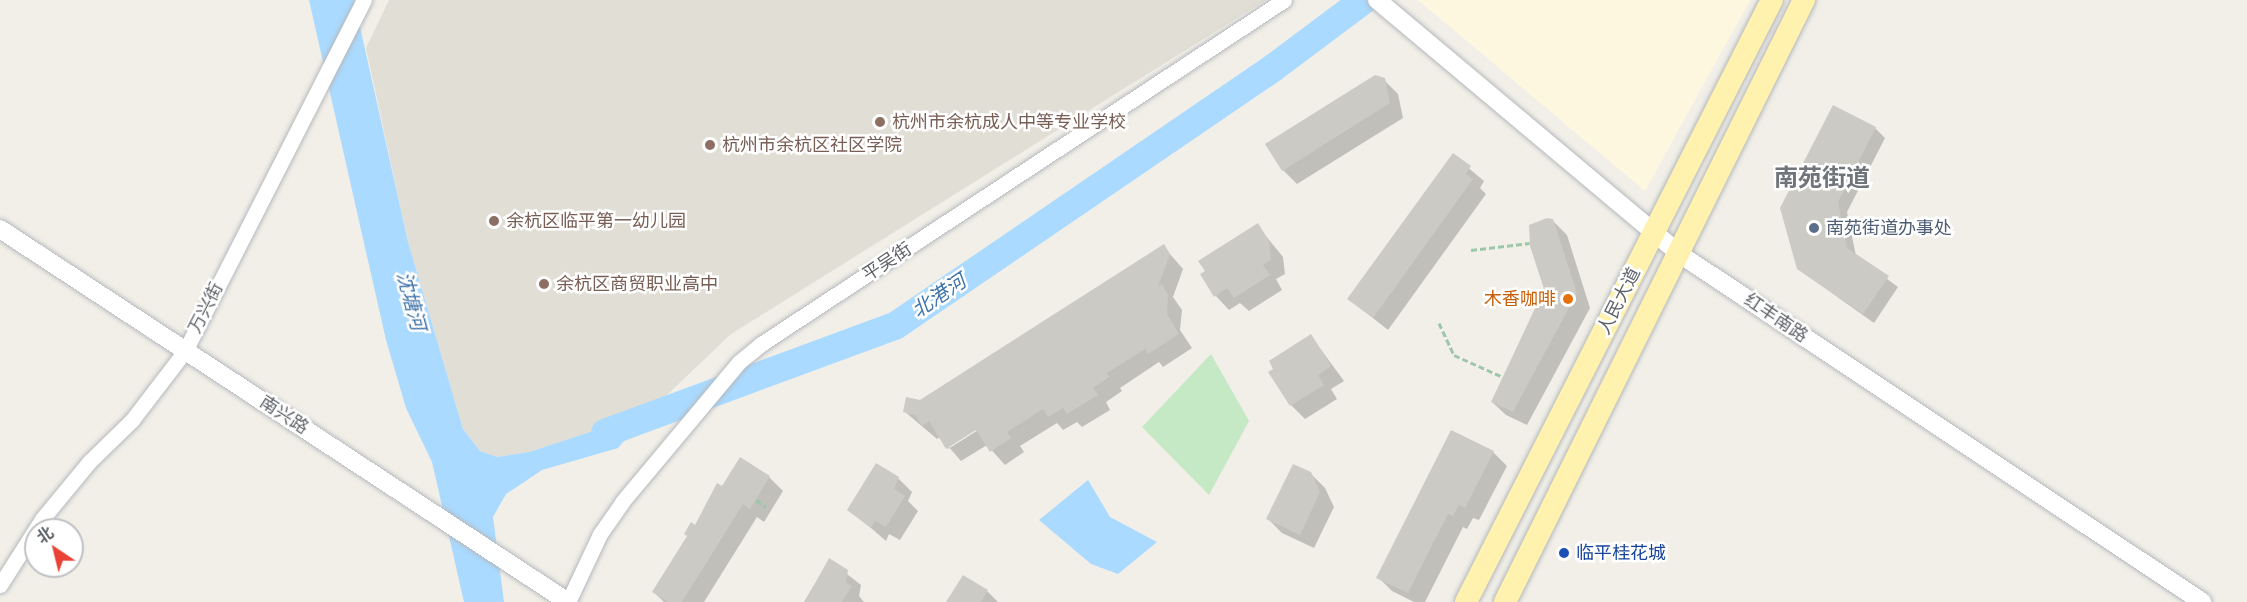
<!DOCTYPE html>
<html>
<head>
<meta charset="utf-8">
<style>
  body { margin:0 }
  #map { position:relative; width:2247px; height:602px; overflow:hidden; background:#f1efe8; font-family:"PT Sans Narrow","Noto Sans SC",sans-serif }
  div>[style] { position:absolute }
  .commercial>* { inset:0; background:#fef7e0 }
  .education>* { inset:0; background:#e1ded6 }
  .green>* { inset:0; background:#c5e8c5 }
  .water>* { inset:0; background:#aadaff }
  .shadow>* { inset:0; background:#0003 }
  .river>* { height:28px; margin:-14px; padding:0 14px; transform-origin:14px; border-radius:14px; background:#aadaff }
  .building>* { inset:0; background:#cccac5 }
  .path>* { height:3px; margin-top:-1.5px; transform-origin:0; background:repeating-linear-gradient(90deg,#9cc7a9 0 6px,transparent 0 9px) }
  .roads { filter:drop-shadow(0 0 2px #b5b8bc) drop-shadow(0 0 2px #b5b8bc) }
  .minor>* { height:15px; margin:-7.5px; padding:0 7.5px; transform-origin:7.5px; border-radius:7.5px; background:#fff }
  .tertiary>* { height:18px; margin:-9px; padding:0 9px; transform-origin:9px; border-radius:9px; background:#fff }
  .primary>* { height:22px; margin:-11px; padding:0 11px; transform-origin:11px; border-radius:11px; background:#fff2af }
  .dots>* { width:16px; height:16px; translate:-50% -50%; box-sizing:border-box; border:3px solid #fff; border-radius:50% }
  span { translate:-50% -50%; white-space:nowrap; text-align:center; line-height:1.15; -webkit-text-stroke:5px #fff; paint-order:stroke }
  .education-label { font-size:18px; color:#785e54 }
  .left { translate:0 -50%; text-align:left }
  .service-label { font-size:18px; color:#4e5e75 }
  .street-label { font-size:18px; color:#5f6368 }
  .food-label { font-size:18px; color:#c56008 }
  .right { translate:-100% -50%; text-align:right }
  .transit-label { font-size:18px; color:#164399 }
  .water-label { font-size:20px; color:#4174aa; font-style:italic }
  .district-label { font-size:24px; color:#70757a; font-weight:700 }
  .north { position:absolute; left:24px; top:518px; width:60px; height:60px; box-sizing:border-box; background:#fff; border:2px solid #bfc1c3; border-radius:50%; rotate:325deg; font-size:16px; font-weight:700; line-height:24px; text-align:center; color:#5f6368 }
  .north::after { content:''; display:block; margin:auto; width:21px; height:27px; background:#ea4335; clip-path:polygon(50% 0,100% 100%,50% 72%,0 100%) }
</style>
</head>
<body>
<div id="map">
  <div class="commercial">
    <div style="clip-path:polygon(1418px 0,1750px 0,1645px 191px)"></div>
  </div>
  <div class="education">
    <div style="clip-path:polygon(389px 0,1266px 0,731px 334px,648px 413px,529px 452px,497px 457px,480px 451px,463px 429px,408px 242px,366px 48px)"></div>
  </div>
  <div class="green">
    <div style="clip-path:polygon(1211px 354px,1249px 421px,1209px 495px,1142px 427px)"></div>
  </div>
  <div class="water">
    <div style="clip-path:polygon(309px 0,354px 0,408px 242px,463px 429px,480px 451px,497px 457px,529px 452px,648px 413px,618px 448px,542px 470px,506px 494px,493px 517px,504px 602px,464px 602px,432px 462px,406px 408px,386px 340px)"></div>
    <div style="clip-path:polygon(1088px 480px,1110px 517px,1157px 542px,1118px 574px,1091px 564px,1039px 520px)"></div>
  </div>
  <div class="shadow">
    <div style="clip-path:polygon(1384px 80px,1398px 94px,1403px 118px,1297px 184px,1283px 170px)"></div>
    <div style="clip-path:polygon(1875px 128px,1885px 138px,1847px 212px,1856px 256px,1898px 287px,1874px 323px,1798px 269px)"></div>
    <div style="clip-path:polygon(1453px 155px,1484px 181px,1480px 188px,1486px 194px,1388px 330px,1349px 299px)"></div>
    <div style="clip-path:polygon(1553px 221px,1567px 235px,1590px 308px,1527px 425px,1506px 415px,1492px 402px,1546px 289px)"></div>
    <div style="clip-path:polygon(1257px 225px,1283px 257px,1285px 274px,1276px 279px,1282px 290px,1249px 311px,1240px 303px,1229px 310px,1216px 296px)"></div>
    <div style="clip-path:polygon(evenodd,1163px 246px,1183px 269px,1173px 297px,1182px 310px,1180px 330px,1192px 348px,1163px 367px,1159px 362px,1120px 388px,1122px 391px,1106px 402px,1110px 410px,1082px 427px,1077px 422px,1063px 430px,1057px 423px,1020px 446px,1024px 452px,1005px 465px,987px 445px,961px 461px,940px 437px,937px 439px,904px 411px,1163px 246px,981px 424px,983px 427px,948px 449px,948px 445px,981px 424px)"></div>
    <div style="clip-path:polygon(1311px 336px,1344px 381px,1331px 389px,1337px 399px,1305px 419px,1291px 405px)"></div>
    <div style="clip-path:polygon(1493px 452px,1507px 466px,1479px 520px,1473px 518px,1467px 529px,1463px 527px,1425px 602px,1414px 602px,1392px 591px,1378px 577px)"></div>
    <div style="clip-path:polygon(1310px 473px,1325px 488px,1334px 507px,1314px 548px,1282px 533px,1268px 519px)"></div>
    <div style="clip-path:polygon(769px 477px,783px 491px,764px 522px,757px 517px,704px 602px,664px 602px,654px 592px,723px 488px)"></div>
    <div style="clip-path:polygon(898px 478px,912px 492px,908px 501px,918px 511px,900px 540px,889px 534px,886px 541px,849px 509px)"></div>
    <div style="clip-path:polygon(829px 560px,861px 585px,859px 596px,864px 602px,804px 602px)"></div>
    <div style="clip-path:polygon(987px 591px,998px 602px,948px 602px)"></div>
  </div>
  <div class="river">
    <div style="left:605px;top:433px;width:309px;rotate:-20.3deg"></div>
    <div style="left:895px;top:326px;width:458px;rotate:-34.3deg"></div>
    <div style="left:1273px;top:68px;width:114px;rotate:-36.8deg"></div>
  </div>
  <div class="building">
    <div style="clip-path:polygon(1375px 75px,1385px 78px,1390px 103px,1282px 171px,1265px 144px)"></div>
    <div style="clip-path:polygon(1833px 105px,1876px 127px,1838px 202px,1847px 248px,1889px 276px,1863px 314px,1797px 269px,1780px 208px)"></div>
    <div style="clip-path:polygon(1453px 153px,1471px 166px,1466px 174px,1473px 179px,1373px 318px,1347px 299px)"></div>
    <div style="clip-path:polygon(1547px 218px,1553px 219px,1577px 293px,1513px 412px,1491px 402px,1544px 289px,1530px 246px,1529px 225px)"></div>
    <div style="clip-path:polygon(1258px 223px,1269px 241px,1271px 260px,1263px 265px,1270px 275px,1234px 298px,1227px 288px,1214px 297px,1200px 274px,1205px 271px,1198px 261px)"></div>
    <div style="clip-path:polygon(1164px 244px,1170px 254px,1158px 287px,1162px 284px,1168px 295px,1167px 314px,1179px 334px,1148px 354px,1145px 349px,1107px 373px,1109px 377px,1093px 388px,1098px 395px,1067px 414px,1063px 408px,1048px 417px,1043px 409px,1007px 432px,1011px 438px,990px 452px,976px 430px,946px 449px,929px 421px,922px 426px,915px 415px,903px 412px,906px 397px,920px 400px)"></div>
    <div style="clip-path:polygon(1311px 334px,1331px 366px,1318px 375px,1324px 385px,1290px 406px,1268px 372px,1273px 369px,1269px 361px)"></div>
    <div style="clip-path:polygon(1451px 430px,1494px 451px,1465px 508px,1459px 505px,1453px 516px,1448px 514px,1408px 593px,1376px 578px)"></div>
    <div style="clip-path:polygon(740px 457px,770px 476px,750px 509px,743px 504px,682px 602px,668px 602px,652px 592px,687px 536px,684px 534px,691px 522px,695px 525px,717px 483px,722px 486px)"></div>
    <div style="clip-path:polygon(876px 463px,899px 477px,894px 489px,905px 496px,886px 527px,875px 521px,871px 528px,847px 510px)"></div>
    <div style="clip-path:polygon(1293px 464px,1311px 472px,1320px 492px,1300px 535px,1266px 519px)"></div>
    <div style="clip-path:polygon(829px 558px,848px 570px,846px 582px,852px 586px,842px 602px,805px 602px)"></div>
    <div style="clip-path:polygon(963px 575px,988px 590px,981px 602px,946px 602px)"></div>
  </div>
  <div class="path">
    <div style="left:1471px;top:250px;width:59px;rotate:-6.8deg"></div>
    <div style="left:1439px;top:323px;width:35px;rotate:65deg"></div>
    <div style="left:1454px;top:355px;width:54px;rotate:24.2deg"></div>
    <div style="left:756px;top:500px;width:12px;rotate:35deg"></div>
  </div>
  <div class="roads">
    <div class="minor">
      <div style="left:0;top:585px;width:78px;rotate:-57.5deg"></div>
      <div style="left:42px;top:519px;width:74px;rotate:-50.5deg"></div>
      <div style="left:89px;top:462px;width:60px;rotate:-44.3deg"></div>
      <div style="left:132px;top:420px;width:87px;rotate:-52.5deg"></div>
      <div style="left:185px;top:351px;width:394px;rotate:-63deg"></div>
      <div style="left:568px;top:602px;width:75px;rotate:-64.8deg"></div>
      <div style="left:600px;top:534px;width:39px;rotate:-55deg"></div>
      <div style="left:622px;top:502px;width:182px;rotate:-50.1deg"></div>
      <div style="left:739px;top:362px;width:28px;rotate:-39deg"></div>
      <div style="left:761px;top:344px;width:626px;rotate:-33.33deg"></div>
    </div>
    <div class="tertiary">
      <div style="left:1377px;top:0;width:393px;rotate:40deg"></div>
      <div style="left:1678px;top:253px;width:630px;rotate:33.66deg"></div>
      <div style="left:0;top:229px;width:680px;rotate:33.29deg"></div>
    </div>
    <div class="primary">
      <div style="left:1466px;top:602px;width:675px;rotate:-63.06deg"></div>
      <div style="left:1505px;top:602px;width:672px;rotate:-63.59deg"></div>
    </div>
  </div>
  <div class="dots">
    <div style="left:880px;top:122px;background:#8d6e63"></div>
    <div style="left:710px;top:145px;background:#8d6e63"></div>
    <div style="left:494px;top:221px;background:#8d6e63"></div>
    <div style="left:1814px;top:228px;background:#5c6f8a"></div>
    <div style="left:544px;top:284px;background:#8d6e63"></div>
    <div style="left:1568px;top:299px;background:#e8710a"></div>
    <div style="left:1564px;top:553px;background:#1a4fb4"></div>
  </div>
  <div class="education-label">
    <span class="left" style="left:892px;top:122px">杭州市余杭成人中等专业学校</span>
    <span class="left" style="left:722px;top:145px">杭州市余杭区社区学院</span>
    <span class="left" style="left:506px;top:221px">余杭区临平第一幼儿园</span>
    <span class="left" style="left:556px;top:284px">余杭区商贸职业高中</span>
  </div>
  <div class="service-label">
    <span class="left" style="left:1826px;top:228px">南苑街道办事处</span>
  </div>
  <div class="street-label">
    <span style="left:887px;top:262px;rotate:-33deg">平吴街</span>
    <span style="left:1619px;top:301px;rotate:-63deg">人民大道</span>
    <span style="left:206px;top:308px;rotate:-63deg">万兴街</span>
    <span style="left:1776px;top:318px;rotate:34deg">红丰南路</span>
    <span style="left:284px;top:415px;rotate:33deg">南兴路</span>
  </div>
  <div class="food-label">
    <span class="right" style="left:1556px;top:299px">木香咖啡</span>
  </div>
  <div class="transit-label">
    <span class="left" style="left:1576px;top:553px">临平桂花城</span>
  </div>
  <div class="water-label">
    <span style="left:939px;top:296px;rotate:-34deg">北港河</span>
    <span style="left:411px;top:301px;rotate:75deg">沈塘河</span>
  </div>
  <div class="district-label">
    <span style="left:1822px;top:178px">南苑街道</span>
  </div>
  <div class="north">北</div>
</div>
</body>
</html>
